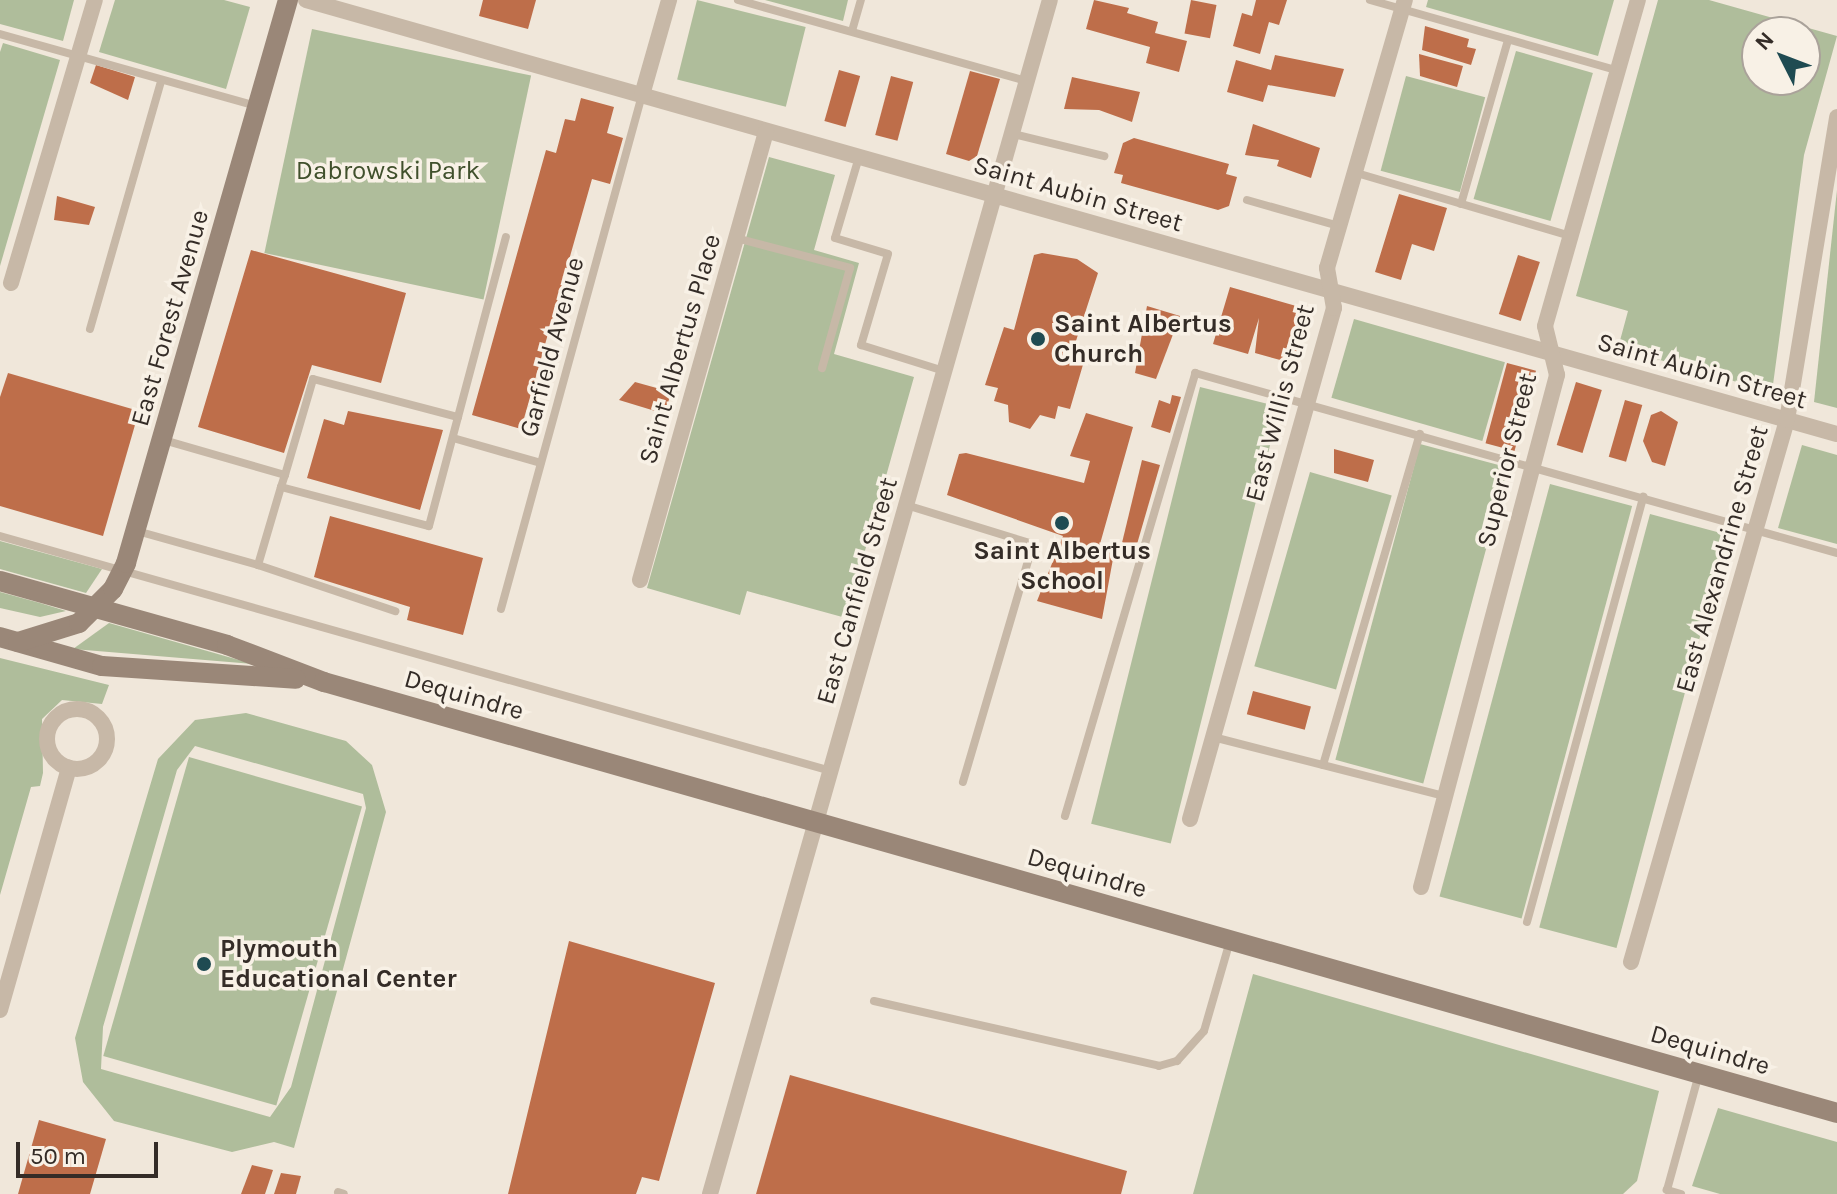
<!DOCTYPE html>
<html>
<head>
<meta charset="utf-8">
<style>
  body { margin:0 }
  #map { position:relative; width:1837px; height:1194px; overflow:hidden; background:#f0e7da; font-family:Karla,sans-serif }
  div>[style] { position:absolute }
  .green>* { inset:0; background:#afbd9b; transform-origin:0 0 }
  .building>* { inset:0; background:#be6e4a; transform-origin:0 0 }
  .lane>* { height:8px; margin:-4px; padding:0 4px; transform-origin:4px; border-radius:4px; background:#c7b8a7 }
  .street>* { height:16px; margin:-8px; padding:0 8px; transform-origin:8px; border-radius:8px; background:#c7b8a7 }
  .street>.ring { margin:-8px; padding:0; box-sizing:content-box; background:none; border:16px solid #c7b8a7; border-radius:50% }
  .secondary>* { height:20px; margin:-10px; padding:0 10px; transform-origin:10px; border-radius:10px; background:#9a8778 }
  .dots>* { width:22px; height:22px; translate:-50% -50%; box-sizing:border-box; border:4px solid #f8f1e6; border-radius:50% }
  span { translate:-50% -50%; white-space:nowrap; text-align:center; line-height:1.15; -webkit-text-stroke:7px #f8f1e6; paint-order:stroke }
  .park-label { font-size:26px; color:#40502c }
  .street-label { font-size:26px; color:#342c27 }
  .poi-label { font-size:26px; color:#342c27; font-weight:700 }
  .left { translate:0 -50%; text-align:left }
  .north { position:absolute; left:1741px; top:16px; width:80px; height:80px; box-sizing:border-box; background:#f8f1e6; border:2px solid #aaa29a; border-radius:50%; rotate:312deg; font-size:22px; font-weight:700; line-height:32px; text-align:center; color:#342c27 }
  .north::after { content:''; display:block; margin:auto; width:28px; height:36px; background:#1f4b52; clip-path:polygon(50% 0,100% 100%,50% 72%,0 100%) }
  .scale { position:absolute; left:16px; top:1142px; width:142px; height:36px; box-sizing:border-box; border:4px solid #342c27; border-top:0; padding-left:10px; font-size:24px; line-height:28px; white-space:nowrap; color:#342c27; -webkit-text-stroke:6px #f8f1e6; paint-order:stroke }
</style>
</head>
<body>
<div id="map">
  <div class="green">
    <div style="clip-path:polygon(0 0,74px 0,63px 41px,0 24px)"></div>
    <div style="clip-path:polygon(115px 0,224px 0,250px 7px,226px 89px,99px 52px)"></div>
    <div style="left:697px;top:0;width:112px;height:82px;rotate:14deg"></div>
    <div style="clip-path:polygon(765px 0,848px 0,843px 21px)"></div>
    <div style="clip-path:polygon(1428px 0,1614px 0,1598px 56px,1426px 7px)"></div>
    <div style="clip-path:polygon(evenodd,1658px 0,1709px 0,1837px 36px,1804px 155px,1772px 392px,1618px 348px,1628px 311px,1576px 296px,1658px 0,1805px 32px,1805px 80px,1757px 80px,1757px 32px,1805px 32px)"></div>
    <div style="left:312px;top:29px;width:224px;height:229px;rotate:12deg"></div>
    <div style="clip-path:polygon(3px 43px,60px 60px,0 266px,0 52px)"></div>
    <div style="left:1516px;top:51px;width:80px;height:154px;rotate:16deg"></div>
    <div style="left:1406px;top:76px;width:82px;height:98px;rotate:15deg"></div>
    <div style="clip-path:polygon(769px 157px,835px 175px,814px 250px,859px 263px,834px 354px,914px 377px,846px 618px,747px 591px,740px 615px,647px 588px)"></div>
    <div style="clip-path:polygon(1837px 190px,1837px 408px,1814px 402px)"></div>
    <div style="left:1354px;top:319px;width:157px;height:82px;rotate:16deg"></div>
    <div style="left:1200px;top:387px;width:82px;height:450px;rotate:14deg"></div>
    <div style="left:1420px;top:444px;width:91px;height:327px;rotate:15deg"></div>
    <div style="clip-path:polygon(1802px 445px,1837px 455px,1837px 544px,1778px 528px)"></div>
    <div style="left:1310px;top:472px;width:85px;height:202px;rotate:16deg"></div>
    <div style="left:1550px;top:484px;width:85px;height:427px;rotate:15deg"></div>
    <div style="left:1650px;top:514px;width:80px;height:428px;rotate:15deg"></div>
    <div style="clip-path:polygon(0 541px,102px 569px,86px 593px,0 569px)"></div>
    <div style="clip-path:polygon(0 592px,40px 603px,66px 611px,40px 617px,0 608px)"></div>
    <div style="clip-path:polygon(109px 623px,253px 664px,73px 649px)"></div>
    <div style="clip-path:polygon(0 658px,109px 685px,102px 704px,62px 700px,42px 719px,43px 773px,40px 786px,31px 787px,0 895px)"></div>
    <div style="clip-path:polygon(evenodd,246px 713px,346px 741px,372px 765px,386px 812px,294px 1148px,274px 1142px,232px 1152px,114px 1121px,83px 1082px,75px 1038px,158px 759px,195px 720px,246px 713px,195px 746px,363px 794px,366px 808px,291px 1087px,270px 1117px,101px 1069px,103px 1027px,177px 770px,195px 746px)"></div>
    <div style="left:189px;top:757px;width:180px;height:311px;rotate:16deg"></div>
    <div style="clip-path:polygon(1253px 974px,1659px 1091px,1637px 1181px,1623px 1194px,1193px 1194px)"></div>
    <div style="clip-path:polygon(1718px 1108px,1837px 1142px,1837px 1194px,1720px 1194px,1692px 1186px)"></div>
  </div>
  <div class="building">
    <div style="clip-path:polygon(483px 0,536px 0,528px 29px,479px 16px)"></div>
    <div style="clip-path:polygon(1094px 0,1129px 8px,1127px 13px,1158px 22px,1155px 33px,1187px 41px,1179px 72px,1146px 63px,1150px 47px,1086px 29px)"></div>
    <div style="left:1191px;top:0;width:26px;height:34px;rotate:11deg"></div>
    <div style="clip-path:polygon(1256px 0,1287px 0,1279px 25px,1269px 22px,1260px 54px,1233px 46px,1242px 13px,1252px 16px)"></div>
    <div style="clip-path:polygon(1425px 26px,1469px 39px,1467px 47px,1476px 49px,1471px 65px,1422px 50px)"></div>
    <div style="clip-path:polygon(1419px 54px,1463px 66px,1457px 87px,1420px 76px)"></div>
    <div style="clip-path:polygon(1275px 55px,1344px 69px,1335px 97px,1268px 85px,1263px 102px,1227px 92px,1236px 60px,1271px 70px)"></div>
    <div style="clip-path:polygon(96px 65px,135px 77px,128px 100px,90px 83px)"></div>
    <div style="left:839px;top:70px;width:22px;height:53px;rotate:16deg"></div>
    <div style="clip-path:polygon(970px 71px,1000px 79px,977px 156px,969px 161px,946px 154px)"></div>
    <div style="left:891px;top:76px;width:23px;height:61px;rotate:15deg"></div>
    <div style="clip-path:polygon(1072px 77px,1140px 92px,1132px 122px,1099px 110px,1064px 109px)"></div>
    <div style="clip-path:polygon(581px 98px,614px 107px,607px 133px,623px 138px,610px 184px,592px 179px,521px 429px,472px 415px,546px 150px,556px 153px,565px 119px,575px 121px)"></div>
    <div style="clip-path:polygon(1253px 124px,1320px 148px,1311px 178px,1277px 166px,1279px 160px,1245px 155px)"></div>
    <div style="clip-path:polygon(1134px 138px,1229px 164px,1226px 174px,1237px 177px,1229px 206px,1218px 210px,1121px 183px,1123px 175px,1114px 173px,1123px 143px)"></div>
    <div style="clip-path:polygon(1399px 194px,1447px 208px,1434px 251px,1412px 244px,1401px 280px,1375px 272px)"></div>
    <div style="clip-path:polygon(57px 196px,95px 207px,89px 225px,54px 220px)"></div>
    <div style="clip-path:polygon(251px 250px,406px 293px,381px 383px,312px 365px,284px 453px,198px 427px)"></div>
    <div style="clip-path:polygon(1042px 253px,1077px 259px,1098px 273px,1074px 347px,1087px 351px,1070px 409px,1058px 406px,1055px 419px,1040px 415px,1030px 429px,1009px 422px,1008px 405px,994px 401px,998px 388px,985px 385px,1004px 327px,1014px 330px,1034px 255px)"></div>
    <div style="left:1518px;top:255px;width:23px;height:62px;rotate:18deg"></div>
    <div style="clip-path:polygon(1230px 287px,1310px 310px,1295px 364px,1255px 353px,1259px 318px,1248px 354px,1213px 344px)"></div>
    <div style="clip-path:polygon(1147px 306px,1180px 316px,1156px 379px,1135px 373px)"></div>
    <div style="left:1507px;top:363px;width:30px;height:83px;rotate:15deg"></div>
    <div style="clip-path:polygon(8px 373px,139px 411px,103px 536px,0 506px,0 397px)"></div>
    <div style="clip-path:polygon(635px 382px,671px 392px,665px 414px,619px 400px)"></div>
    <div style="left:1576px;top:382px;width:27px;height:66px;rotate:17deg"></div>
    <div style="clip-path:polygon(1172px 395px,1181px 397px,1170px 433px,1151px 427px,1159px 400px,1170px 404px)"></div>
    <div style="left:1625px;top:400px;width:18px;height:59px;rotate:16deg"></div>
    <div style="clip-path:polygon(348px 411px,443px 430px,420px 510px,307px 478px,324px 419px,344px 425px)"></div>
    <div style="clip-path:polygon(1661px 411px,1678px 422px,1665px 466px,1652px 462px,1643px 441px,1651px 415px)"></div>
    <div style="clip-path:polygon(1086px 413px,1133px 427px,1100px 544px,1115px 548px,1102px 619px,1037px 601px,1063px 536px,947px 495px,959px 454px,966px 453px,1084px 483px,1090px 461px,1070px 456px)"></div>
    <div style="clip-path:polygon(1334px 449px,1374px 460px,1368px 482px,1334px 473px)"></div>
    <div style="clip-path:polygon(1142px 460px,1160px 465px,1135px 551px,1121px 547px)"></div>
    <div style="clip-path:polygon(330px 516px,483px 558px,463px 635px,407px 620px,410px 607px,314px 577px)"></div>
    <div style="left:1253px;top:691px;width:60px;height:24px;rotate:15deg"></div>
    <div style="clip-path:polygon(569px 941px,715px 983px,659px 1181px,642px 1177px,636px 1194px,508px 1194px)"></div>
    <div style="clip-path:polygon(790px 1075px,1127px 1171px,1121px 1194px,756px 1194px)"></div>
    <div style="clip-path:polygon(39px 1120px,106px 1139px,90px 1194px,18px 1194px)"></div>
    <div style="clip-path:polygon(252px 1165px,273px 1170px,265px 1194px,241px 1194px)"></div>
    <div style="clip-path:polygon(281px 1173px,301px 1176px,296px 1194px,274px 1194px)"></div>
  </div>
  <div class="lane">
    <div style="left:738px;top:0;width:300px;rotate:15.7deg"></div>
    <div style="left:1370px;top:0;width:260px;rotate:15.9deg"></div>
    <div style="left:852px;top:31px;width:32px;rotate:-74deg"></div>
    <div style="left:0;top:34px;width:267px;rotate:15.7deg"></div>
    <div style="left:1013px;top:134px;width:94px;rotate:13.6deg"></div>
    <div style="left:859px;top:157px;width:84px;rotate:106.5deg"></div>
    <div style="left:835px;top:238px;width:55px;rotate:16.8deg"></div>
    <div style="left:888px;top:254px;width:95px;rotate:106.5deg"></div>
    <div style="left:861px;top:345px;width:87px;rotate:17.4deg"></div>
    <div style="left:1360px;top:174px;width:219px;rotate:16.4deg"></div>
    <div style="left:1247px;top:200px;width:96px;rotate:15.8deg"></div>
    <div style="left:1461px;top:204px;width:171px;rotate:-74deg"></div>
    <div style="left:736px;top:238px;width:118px;rotate:14.7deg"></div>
    <div style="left:850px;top:268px;width:104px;rotate:105.6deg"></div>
    <div style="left:90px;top:329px;width:258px;rotate:-74deg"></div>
    <div style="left:453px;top:438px;width:91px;rotate:15.9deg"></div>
    <div style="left:285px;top:475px;width:100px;rotate:-73.7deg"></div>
    <div style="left:313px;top:379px;width:150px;rotate:14.7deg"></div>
    <div style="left:281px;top:487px;width:153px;rotate:14.8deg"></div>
    <div style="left:429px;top:526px;width:299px;rotate:-75.1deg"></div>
    <div style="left:906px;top:505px;width:133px;rotate:17.1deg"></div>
    <div style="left:1033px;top:544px;width:248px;rotate:106.4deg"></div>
    <div style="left:137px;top:531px;width:126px;rotate:15.7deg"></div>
    <div style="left:258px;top:565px;width:81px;rotate:-73.6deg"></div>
    <div style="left:281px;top:487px;width:13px;rotate:-72deg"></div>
    <div style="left:285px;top:475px;width:126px;rotate:-163.9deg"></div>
    <div style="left:0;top:536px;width:864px;rotate:15.79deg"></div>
    <div style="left:258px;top:565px;width:145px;rotate:18.6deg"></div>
    <div style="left:501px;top:609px;width:533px;rotate:-74.66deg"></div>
    <div style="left:1213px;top:737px;width:239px;rotate:14.3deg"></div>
    <div style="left:1323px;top:765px;width:345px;rotate:-73.7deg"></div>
    <div style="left:1065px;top:816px;width:462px;rotate:-73.6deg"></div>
    <div style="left:1195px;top:373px;width:667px;rotate:15.66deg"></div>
    <div style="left:1527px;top:922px;width:441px;rotate:-74.7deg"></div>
    <div style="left:874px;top:1001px;width:292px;rotate:12.8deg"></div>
    <div style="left:1159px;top:1066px;width:19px;rotate:-16deg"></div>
    <div style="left:1177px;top:1061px;width:40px;rotate:-48deg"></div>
    <div style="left:1204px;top:1031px;width:94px;rotate:-73.9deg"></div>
    <div style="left:338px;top:1192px;width:6px;rotate:18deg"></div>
    <div style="left:1681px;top:1194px;width:15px;rotate:-164deg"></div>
    <div style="left:1667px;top:1190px;width:120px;rotate:-74.6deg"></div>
  </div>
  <div class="street">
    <div style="left:306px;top:0;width:1591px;rotate:15.83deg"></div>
    <div style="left:642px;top:95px;width:99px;rotate:-74.1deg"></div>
    <div style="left:11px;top:283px;width:295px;rotate:-73.5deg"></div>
    <div style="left:640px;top:580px;width:466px;rotate:-74.3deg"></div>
    <div class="ring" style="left:47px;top:709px;width:44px;height:44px"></div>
    <div style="left:1190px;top:819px;width:531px;rotate:-74.26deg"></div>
    <div style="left:1334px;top:308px;width:41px;rotate:-99.9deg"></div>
    <div style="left:1327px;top:268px;width:279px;rotate:-73.8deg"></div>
    <div style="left:1421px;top:887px;width:530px;rotate:-75.12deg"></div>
    <div style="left:1557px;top:375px;width:50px;rotate:-103.8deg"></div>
    <div style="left:1545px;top:326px;width:339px;rotate:-74.1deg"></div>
    <div style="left:1631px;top:962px;width:564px;rotate:-73.94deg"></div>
    <div style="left:1787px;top:420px;width:307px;rotate:-80.6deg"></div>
    <div style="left:0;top:1010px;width:252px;rotate:-74.1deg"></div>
    <div style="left:710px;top:1194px;width:1241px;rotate:-74.11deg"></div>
  </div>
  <div class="secondary">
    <div style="left:0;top:581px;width:236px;rotate:15.7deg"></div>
    <div style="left:227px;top:645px;width:104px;rotate:20.9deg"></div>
    <div style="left:324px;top:682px;width:1573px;rotate:15.9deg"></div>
    <div style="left:0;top:637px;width:106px;rotate:15.9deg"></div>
    <div style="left:102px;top:666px;width:194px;rotate:3.8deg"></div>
    <div style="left:18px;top:642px;width:64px;rotate:-17.3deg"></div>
    <div style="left:79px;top:623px;width:48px;rotate:-45deg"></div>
    <div style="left:113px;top:589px;width:29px;rotate:-63deg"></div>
    <div style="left:126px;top:563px;width:586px;rotate:-73.95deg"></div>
  </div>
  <div class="dots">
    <div style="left:1038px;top:339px;background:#1f4b52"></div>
    <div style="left:1062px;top:523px;background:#1f4b52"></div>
    <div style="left:204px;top:964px;background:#1f4b52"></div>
  </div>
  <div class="park-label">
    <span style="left:388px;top:171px">Dabrowski Park</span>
  </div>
  <div class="street-label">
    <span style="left:1078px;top:194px;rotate:16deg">Saint Aubin Street</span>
    <span style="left:170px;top:318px;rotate:-74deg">East Forest Avenue</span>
    <span style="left:552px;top:347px;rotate:-75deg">Garfield Avenue</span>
    <span style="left:680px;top:349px;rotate:-74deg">Saint Albertus Place</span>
    <span style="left:1702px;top:371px;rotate:16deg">Saint Aubin Street</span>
    <span style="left:1280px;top:403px;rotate:-75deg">East Willis Street</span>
    <span style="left:1507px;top:460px;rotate:-76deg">Superior Street</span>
    <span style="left:1722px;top:559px;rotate:-74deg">East Alexandrine Street</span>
    <span style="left:857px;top:591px;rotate:-74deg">East Canfield Street</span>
    <span style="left:464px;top:695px;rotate:16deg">Dequindre</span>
    <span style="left:1087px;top:873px;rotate:16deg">Dequindre</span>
    <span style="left:1710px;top:1050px;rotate:16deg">Dequindre</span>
  </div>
  <div class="poi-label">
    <span class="left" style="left:1054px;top:339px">Saint Albertus<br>Church</span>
    <span style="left:1062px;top:566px">Saint Albertus<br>School</span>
    <span class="left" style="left:220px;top:964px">Plymouth<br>Educational Center</span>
  </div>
  <div class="north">N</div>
  <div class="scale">50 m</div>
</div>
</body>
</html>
